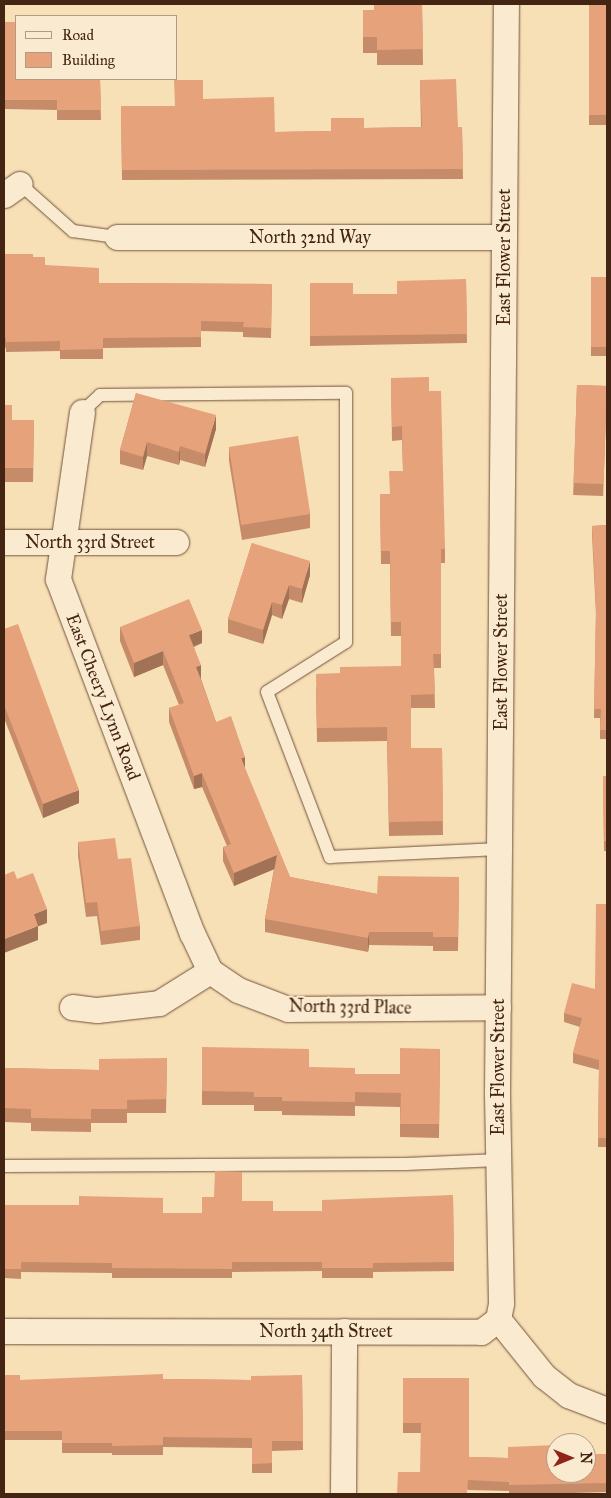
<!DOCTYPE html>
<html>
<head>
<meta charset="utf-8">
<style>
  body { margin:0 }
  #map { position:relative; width:611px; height:1498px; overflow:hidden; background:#f7dfb6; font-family:"IM FELL Great Primer",serif }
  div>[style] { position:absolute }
  .roads { filter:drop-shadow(0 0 1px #71533b) drop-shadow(0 0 1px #71533b) }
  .service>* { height:12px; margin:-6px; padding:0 6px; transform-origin:6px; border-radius:6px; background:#faead0 }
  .minor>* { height:25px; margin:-12.5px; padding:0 12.5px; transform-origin:12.5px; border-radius:12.5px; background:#faead0 }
  .wall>* { inset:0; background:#c68c6a; transform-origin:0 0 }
  .shaded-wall>* { inset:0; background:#a17256 }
  .building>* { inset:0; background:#e6a37b; transform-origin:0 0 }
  span { translate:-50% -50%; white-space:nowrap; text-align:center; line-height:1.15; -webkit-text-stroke:4px #faead0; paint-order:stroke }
  .street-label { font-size:18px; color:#442412 }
  .frame { position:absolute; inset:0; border:5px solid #442412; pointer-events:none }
  .legend { position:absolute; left:15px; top:15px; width:162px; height:65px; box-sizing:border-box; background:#faead0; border:1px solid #b19b84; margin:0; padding:6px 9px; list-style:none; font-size:15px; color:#442412 }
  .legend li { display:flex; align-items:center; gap:10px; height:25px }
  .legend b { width:25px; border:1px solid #b19b84 }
  .north { position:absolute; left:546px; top:1433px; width:50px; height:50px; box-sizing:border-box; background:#faead0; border:1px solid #b19b84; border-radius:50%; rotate:90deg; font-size:14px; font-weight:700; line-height:20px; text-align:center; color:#442412 }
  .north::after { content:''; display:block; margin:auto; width:18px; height:22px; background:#8f2418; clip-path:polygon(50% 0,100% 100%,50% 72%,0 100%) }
</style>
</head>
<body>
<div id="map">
  <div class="roads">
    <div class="service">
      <div style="left:20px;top:184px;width:71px;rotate:41.6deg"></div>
      <div style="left:73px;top:231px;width:44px;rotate:7.8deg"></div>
      <div style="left:82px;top:412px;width:25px;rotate:-43deg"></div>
      <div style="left:100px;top:395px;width:246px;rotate:-0.5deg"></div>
      <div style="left:346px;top:393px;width:249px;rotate:90deg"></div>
      <div style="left:346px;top:642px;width:93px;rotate:147.7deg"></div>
      <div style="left:267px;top:692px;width:177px;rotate:69.1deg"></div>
      <div style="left:330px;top:857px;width:169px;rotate:-2.7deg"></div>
      <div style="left:4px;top:1166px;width:402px;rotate:-0.3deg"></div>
      <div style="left:406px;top:1164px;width:93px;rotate:-2.5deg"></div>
    </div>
    <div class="minor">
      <div style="left:4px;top:195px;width:19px;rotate:-35deg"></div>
      <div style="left:117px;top:237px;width:387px"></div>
      <div style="left:82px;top:412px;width:169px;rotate:98.2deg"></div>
      <div style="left:58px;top:579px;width:379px;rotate:69.3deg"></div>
      <div style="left:192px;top:933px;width:42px;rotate:64.7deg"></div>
      <div style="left:210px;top:971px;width:34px;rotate:34deg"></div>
      <div style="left:238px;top:990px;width:53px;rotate:20.8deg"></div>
      <div style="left:288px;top:1009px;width:210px;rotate:-0.5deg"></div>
      <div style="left:4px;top:542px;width:172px"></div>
      <div style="left:72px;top:1007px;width:25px;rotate:7deg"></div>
      <div style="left:97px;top:1010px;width:62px;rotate:-6.4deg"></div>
      <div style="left:159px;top:1003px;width:60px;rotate:-32.1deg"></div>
      <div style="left:498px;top:1319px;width:16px;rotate:-79deg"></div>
      <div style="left:501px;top:1303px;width:210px;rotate:-91.1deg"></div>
      <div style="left:497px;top:1093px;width:1089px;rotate:-89.53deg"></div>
      <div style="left:498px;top:1319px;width:73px;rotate:51.1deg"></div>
      <div style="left:544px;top:1376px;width:31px;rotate:38deg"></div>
      <div style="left:568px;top:1395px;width:42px;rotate:21deg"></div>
      <div style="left:4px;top:1331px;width:477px;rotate:0.1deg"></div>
      <div style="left:481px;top:1332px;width:21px;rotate:-37deg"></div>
      <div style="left:343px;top:1494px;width:163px;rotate:-89.6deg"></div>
    </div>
  </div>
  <div class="wall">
    <div style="clip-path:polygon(374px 4px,422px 4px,423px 65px,377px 65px,377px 53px,363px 53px,363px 10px,374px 10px)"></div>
    <div style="left:589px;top:4px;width:18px;height:121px"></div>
    <div style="clip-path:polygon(4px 22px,100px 79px,101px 120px,57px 120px,57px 110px,4px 109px)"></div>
    <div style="clip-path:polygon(420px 80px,458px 127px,462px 127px,463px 179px,122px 180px,121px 106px,175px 106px,203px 99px,275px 132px,331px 131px,364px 128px,421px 127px)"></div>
    <div style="clip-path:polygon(4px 254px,33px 257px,45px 265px,99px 283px,272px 284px,271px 338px,243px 337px,243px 332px,201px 331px,201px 347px,103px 348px,103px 359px,60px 359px,60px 351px,6px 352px,6px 348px,4px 347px)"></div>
    <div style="left:591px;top:277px;width:16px;height:79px"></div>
    <div style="clip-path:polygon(466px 279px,467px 343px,310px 346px,310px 283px,353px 294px,397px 294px)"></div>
    <div style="clip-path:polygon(391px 378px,429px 391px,445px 549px,445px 563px,441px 563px,441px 668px,434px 668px,435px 708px,411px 708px,411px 748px,442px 748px,443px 835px,389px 836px,387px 741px,317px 742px,316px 687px,340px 673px,401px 666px,401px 636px,391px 636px,390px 564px,381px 564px,380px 494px,390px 494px,403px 471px,402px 440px,392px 441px)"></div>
    <div style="left:577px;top:385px;width:30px;height:110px;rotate:2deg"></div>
    <div style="clip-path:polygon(136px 393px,216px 429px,205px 467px,180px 460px,179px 465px,147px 456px,143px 470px,120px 464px,120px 450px)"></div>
    <div style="clip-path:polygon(4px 405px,12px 420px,34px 420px,33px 482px,4px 482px)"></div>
    <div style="clip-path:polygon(229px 447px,310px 514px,310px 528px,242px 540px,229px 461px)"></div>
    <div style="clip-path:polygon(607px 525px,607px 739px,600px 739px,600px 718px,594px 718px,596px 614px,592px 535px,592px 526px)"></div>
    <div style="clip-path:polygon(252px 543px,310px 575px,302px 603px,289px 599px,282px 619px,272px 615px,263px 644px,228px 633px,228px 619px)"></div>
    <div style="clip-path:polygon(120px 627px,202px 643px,194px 647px,201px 679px,216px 722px,245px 770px,290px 877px,377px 894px,459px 877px,458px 951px,433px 951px,433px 946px,369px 945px,368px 952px,265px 932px,265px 919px,274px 869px,234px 886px,223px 861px,223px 847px,227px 846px,202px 787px,194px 789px,169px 722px,169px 708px,179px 705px,163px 665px,134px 677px,120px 641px)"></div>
    <div style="clip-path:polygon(4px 629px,79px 803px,43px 818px,4px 718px)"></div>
    <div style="clip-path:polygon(603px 776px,607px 776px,607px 851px,604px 851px)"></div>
    <div style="clip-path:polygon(78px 842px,118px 859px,140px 926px,140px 940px,101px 945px,97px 916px,86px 917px,78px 856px)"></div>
    <div style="clip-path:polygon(607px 904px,607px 1147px,598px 1147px,599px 1070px,573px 1063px,573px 1053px,580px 1027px,564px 1022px,564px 1013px,595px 989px)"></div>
    <div style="clip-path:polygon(202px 1047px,309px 1067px,355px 1074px,400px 1074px,440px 1049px,439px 1138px,400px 1137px,400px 1107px,355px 1106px,355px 1116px,282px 1115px,282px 1111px,254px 1111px,254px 1105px,202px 1105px)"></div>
    <div style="clip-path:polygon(167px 1058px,166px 1113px,127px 1113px,127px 1123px,91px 1123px,91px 1132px,31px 1131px,31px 1123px,4px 1122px,4px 1068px,99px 1070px)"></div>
    <div style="clip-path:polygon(453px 1195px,454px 1271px,373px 1272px,373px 1278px,322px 1278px,322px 1271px,232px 1272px,232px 1278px,112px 1278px,112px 1273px,21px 1272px,21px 1279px,4px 1278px,4px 1205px,163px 1213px,202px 1213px,242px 1201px,273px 1211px,322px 1211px)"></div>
    <div style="clip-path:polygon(4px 1375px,20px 1380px,163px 1379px,251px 1380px,302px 1375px,303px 1450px,272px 1451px,272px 1473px,252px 1473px,252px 1448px,163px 1447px,163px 1455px,112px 1455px,112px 1453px,62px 1453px,62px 1440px,4px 1440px)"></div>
    <div style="clip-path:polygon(403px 1378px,469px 1457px,508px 1458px,592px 1454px,607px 1454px,607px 1492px,540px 1494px,509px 1494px,509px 1491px,468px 1490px,421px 1433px,403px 1433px)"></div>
  </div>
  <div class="shaded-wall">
    <div style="clip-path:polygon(216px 415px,216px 429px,205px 467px,205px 454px)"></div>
    <div style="clip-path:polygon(147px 442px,147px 456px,143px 470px,143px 457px)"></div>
    <div style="clip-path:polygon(180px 446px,180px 460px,179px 465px,179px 452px)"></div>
    <div style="clip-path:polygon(310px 561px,310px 575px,302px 603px,302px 589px)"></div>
    <div style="clip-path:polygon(289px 585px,289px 599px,282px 619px,282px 605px)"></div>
    <div style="clip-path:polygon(272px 602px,272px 615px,263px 644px,263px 630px)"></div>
    <div style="clip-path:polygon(202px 630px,202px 643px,189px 648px,189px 635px)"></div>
    <div style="clip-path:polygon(163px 651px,163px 665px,134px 677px,134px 663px)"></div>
    <div style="clip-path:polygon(201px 665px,201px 679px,196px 667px)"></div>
    <div style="clip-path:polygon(245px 757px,245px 770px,241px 758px)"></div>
    <div style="clip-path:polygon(202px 773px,202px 787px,194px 789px,194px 776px)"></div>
    <div style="clip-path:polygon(79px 790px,79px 803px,43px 818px,43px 804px)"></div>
    <div style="clip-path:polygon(277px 855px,277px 868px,234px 886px,234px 873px)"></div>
    <div style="clip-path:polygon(47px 909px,47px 923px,34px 928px,34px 914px)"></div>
    <div style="clip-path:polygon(38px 926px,38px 940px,4px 953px,4px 939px)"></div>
    <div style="clip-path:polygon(369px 932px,369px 945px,368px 952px,368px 938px)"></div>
  </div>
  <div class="building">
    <div style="clip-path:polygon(374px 4px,422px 4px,423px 49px,377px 50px,377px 37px,363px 37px,363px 10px,374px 10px)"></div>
    <div style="left:589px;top:4px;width:18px;height:111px"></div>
    <div style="clip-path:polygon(4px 22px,16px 22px,16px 79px,100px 79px,101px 110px,57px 110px,57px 100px,4px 100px)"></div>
    <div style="clip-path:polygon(456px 79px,458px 127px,462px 127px,463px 169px,122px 170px,121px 106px,175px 106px,174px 80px,203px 80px,203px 99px,274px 97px,275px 132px,331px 131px,331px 118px,364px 118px,364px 128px,422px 127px,420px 80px)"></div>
    <div style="clip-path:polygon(4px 254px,33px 254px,33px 257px,45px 257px,45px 265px,99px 268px,99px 283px,272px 284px,271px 328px,243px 327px,244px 322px,201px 321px,201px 337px,103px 338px,103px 349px,60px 350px,60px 341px,6px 342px,6px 338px,4px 338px)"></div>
    <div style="left:591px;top:277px;width:16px;height:70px"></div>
    <div style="clip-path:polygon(466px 279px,467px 334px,310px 336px,310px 283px,353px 283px,353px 294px,397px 294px,397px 281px)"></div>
    <div style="clip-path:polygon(429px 377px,429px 391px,441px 391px,445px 549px,441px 549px,441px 654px,433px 654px,435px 694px,411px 695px,411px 748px,442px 748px,443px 821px,389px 822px,387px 727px,317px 728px,316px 674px,340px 673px,340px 667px,401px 666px,401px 622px,391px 622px,390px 551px,381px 551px,380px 494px,390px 494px,389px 471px,403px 471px,402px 426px,392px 427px,391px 378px)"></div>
    <div style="left:577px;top:385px;width:30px;height:98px;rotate:2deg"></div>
    <div style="clip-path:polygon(136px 393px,216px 415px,205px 454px,180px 446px,179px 452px,147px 442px,143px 457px,120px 450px)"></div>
    <div style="clip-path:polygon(4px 405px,12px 405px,12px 420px,34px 420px,33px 468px,4px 468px)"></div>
    <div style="left:298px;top:436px;width:79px;height:70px;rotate:81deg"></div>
    <div style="clip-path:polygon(607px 525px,607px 730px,600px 730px,601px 709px,594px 709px,596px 607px,592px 526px)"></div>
    <div style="clip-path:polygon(252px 543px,310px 561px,302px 589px,289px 585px,282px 605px,272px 602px,263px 630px,228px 619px)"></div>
    <div style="clip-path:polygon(189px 599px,202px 630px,189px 635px,201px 665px,196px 667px,216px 722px,231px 716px,245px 757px,241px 758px,290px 877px,377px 894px,378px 876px,459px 877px,458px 937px,433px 937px,433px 932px,369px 932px,368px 938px,265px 919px,277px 855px,234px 873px,223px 847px,231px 844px,202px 773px,194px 776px,169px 708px,184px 703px,163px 651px,134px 663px,120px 627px)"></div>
    <div style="clip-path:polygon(18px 624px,79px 790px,43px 804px,4px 705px,4px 629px)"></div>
    <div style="clip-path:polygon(603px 776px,607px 776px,607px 841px,604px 841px)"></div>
    <div style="clip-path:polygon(115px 838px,118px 859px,131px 858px,140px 926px,101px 931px,97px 902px,86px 903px,78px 842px)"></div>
    <div style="clip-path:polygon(14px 871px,17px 879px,33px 873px,47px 909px,34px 914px,38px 926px,4px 939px,4px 875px)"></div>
    <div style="clip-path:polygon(596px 904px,607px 904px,607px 1138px,598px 1138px,599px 1060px,573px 1053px,582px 1018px,564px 1013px,572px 983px,595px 989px)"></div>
    <div style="clip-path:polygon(202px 1047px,309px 1049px,309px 1067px,355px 1068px,355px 1074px,400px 1074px,400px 1048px,440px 1049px,439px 1124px,400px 1124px,401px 1093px,355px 1092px,355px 1102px,282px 1101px,282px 1097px,254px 1097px,254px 1092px,202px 1091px)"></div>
    <div style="clip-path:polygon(167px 1058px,166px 1099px,127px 1100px,127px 1109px,91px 1109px,91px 1119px,31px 1118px,31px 1109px,4px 1108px,4px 1068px,99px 1070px,99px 1059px)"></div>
    <div style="clip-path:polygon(215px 1171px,242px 1172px,242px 1201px,273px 1201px,273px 1211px,322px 1211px,322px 1200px,453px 1195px,454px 1262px,373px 1263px,373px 1268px,322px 1268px,322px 1262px,232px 1262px,232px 1269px,112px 1268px,112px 1263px,21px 1262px,21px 1269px,4px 1269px,4px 1205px,79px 1205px,79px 1196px,163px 1198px,163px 1213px,202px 1213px,202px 1197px,214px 1197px)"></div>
    <div style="clip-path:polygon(163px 1374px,163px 1379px,251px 1380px,251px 1376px,302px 1375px,303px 1441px,272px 1441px,272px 1463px,252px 1464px,252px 1438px,163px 1437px,163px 1445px,112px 1446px,112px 1443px,62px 1443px,62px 1431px,4px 1431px,4px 1375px,20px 1375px,20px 1380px)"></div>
    <div style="clip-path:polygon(403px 1378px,469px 1378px,469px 1457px,508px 1458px,508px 1447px,556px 1445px,556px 1473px,586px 1473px,586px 1445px,591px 1445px,592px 1454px,607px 1454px,607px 1483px,509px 1485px,509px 1482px,468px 1480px,467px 1494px,397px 1494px,398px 1472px,420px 1472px,421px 1423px,403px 1423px)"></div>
  </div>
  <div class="street-label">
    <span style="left:310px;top:237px">North 32nd Way</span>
    <span style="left:504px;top:257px;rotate:-90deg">East Flower Street</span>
    <span style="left:90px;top:542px">North 33rd Street</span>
    <span style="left:501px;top:662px;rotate:-90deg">East Flower Street</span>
    <span style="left:103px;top:697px;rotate:69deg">East Cheery Lynn Road</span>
    <span style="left:350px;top:1007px;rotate:1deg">North 33rd Place</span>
    <span style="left:498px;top:1067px;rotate:-90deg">East Flower Street</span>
    <span style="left:326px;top:1331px">North 34th Street</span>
  </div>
  <div class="frame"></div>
  <ul class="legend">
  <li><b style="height:6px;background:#faead0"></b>Road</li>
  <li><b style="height:14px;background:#e6a37b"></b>Building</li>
  </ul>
  <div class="north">N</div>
</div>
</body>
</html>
